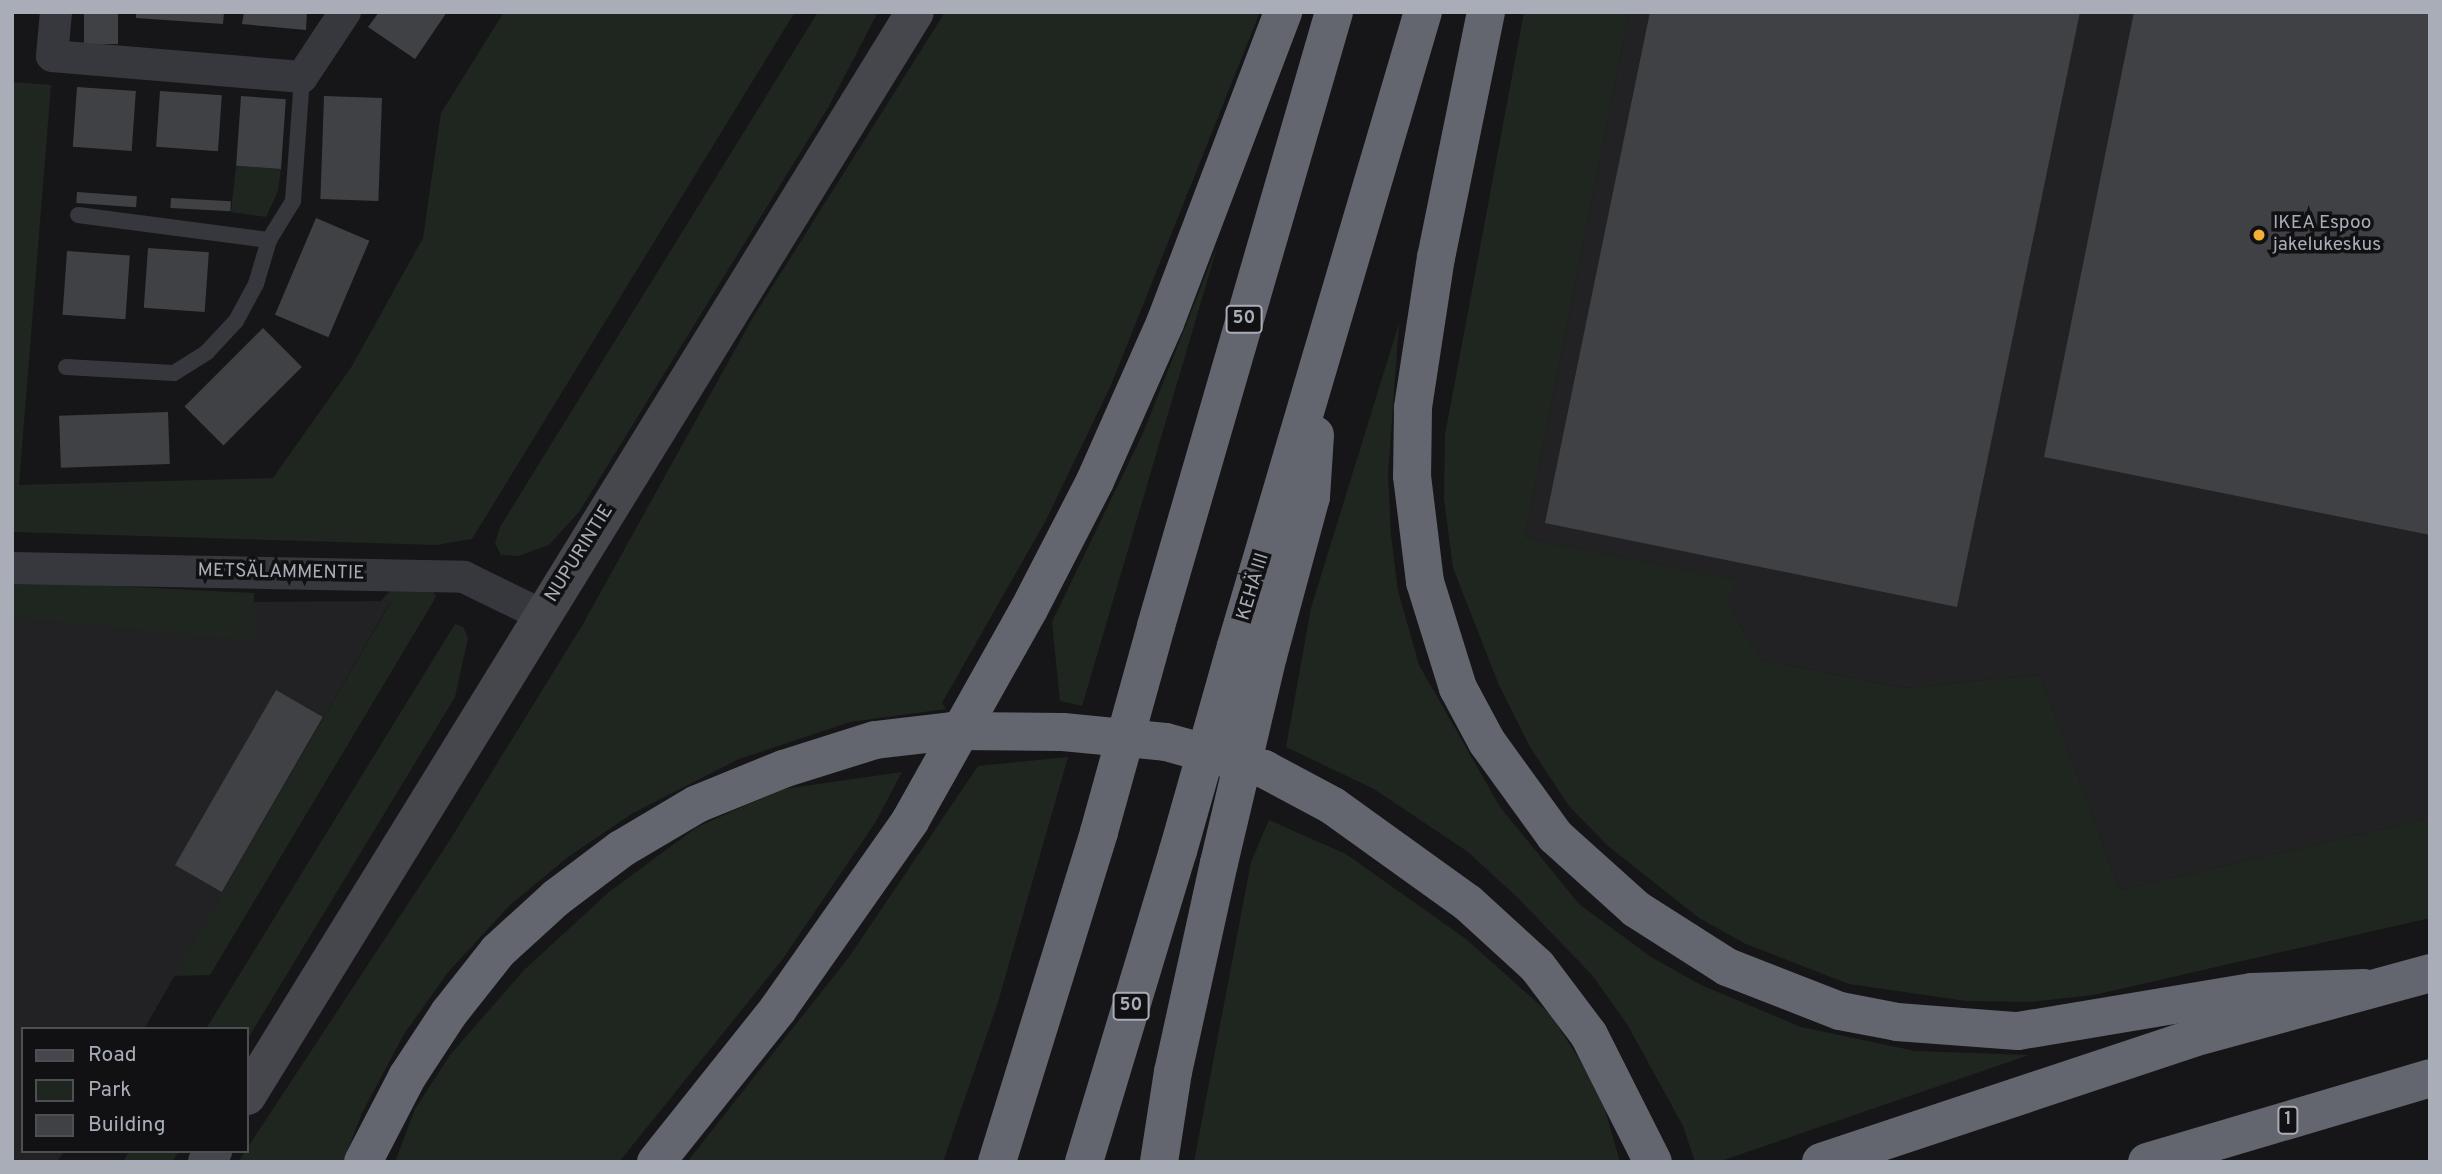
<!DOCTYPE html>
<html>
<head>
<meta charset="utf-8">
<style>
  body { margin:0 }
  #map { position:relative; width:2442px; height:1174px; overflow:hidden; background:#161618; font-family:Overpass,sans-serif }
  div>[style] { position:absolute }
  .built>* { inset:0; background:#222225 }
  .green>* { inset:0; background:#1e261f }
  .building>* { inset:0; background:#404145; transform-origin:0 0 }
  .lane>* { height:16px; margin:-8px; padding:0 8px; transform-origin:8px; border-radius:8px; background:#37383d }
  .street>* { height:32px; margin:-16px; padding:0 16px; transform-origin:16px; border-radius:16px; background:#37383d }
  .secondary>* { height:38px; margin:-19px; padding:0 19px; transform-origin:19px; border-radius:19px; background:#45474d }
  .highway>* { height:38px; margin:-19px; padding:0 19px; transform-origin:19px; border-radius:19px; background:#63666e }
  .highway-bridge>* { height:38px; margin:-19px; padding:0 19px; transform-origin:19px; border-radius:19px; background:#63666e }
  .dots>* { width:19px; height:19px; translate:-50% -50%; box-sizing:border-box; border:4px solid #111113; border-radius:50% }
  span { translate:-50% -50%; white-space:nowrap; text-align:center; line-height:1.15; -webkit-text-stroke:7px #111113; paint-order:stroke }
  .shield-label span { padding:2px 5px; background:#111113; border:2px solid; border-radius:5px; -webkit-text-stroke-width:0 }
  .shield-label { font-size:18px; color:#a8adb8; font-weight:700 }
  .poi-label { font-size:19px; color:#a8adb8 }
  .left { translate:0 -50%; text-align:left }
  .street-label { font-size:19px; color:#a8adb8 }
  .frame { position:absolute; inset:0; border:14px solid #a8adb8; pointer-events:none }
  .legend { position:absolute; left:21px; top:1027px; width:228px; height:126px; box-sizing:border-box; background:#111113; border:2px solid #4d4f55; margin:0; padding:9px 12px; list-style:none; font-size:21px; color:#a8adb8 }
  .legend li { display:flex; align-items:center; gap:14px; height:35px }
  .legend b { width:35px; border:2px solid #4d4f55 }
</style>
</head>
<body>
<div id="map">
  <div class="built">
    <div style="clip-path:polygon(1629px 12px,2430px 12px,2430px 818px,2120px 890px,2040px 675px,1903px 688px,1761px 660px,1728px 605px,1735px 580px,1525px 538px)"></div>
    <div style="clip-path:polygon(12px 590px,253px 602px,391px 601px,144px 1029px,23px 1029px,23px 1151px,64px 1151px,57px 1162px,12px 1162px)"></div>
  </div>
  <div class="green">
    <div style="clip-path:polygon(504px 12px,795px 12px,472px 539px,436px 545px,12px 532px,12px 82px,51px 85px,19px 485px,273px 478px,352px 366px,423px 238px,441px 113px)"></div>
    <div style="clip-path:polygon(818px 12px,878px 12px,829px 106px,579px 512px,549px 545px,518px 556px,501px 555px,495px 543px,500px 527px)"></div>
    <div style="clip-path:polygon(945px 12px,1260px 12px,1111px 385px,1046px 520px,942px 703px,946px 709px,850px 722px,739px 759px,633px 813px,568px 857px,510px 905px,449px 971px,404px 1034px,362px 1113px,343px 1162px,238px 1162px,448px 843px,583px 624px,752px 319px)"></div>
    <div style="clip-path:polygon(1524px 12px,1629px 12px,1525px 538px,1736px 580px,1728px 605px,1761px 660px,1903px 688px,2040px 675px,2120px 890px,2430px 818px,2430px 918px,2094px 995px,2030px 1002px,1966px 1001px,1849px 984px,1746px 944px,1699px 918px,1608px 846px,1569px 806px,1530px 747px,1499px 685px,1453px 568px,1444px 499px,1445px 435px)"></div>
    <div style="clip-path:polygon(236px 166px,281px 169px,278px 191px,266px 217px,231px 212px)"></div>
    <div style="clip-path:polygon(1218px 244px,1082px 706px,1060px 701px,1052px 622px,1144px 431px)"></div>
    <div style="clip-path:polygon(1399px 323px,1388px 475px,1391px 535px,1398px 591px,1419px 665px,1500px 807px,1579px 904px,1651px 957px,1701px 985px,1801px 1027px,1915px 1051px,2029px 1055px,1718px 1162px,1695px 1162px,1683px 1126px,1627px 1024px,1592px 975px,1518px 898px,1468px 852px,1374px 789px,1286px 747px,1311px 608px)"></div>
    <div style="clip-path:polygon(12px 581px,254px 593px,254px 641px,12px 617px)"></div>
    <div style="clip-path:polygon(392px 589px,433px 591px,436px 597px,210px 975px,174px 976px,391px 602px,381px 601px)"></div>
    <div style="clip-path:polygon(455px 624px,463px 627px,468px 638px,455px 697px,247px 1040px,247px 1029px,206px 1029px)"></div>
    <div style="clip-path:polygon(1068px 757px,998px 1002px,943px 1162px,687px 1162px,849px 957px,978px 766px)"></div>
    <div style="clip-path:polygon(902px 772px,875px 823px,782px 960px,619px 1162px,395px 1162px,415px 1109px,450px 1055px,524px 970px,609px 892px,697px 827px,783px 789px)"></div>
    <div style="clip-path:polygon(1269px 820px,1346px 854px,1466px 939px,1551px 1015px,1600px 1092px,1620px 1162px,1194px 1162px,1251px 862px)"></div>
    <div style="clip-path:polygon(129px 1151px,179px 1151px,172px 1162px,123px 1162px)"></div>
  </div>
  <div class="building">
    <div style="left:84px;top:12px;width:34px;height:32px"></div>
    <div style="clip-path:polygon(136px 12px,224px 12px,223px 24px,136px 18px)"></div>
    <div style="clip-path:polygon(244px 12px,307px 12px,306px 30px,242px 24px)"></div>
    <div style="clip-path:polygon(379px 12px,447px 12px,415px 59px,368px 27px)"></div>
    <div style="clip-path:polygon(1650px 12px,2080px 12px,1957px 607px,1545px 523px)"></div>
    <div style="clip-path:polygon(2134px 12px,2430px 12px,2430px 535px,2044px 457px)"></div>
    <div style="left:77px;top:87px;width:59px;height:60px;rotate:4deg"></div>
    <div style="left:160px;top:91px;width:62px;height:56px;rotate:4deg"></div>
    <div style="left:241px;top:96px;width:45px;height:70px;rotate:4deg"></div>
    <div style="left:324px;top:96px;width:58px;height:103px;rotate:2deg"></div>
    <div style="left:77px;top:192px;width:60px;height:11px;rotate:4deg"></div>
    <div style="left:171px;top:198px;width:60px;height:10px;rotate:3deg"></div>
    <div style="left:316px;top:218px;width:58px;height:105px;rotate:23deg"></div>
    <div style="left:148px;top:248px;width:61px;height:60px;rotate:4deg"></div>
    <div style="left:67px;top:251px;width:63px;height:64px;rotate:4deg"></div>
    <div style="left:263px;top:328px;width:55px;height:111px;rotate:45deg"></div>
    <div style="left:168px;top:412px;width:52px;height:109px;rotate:88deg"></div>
    <div style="left:276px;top:690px;width:54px;height:202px;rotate:30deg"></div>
  </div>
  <div class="lane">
    <div style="left:78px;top:215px;width:193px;rotate:7.5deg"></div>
    <div style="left:66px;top:367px;width:108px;rotate:3.2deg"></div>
    <div style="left:174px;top:373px;width:39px;rotate:-32deg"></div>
    <div style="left:207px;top:352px;width:42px;rotate:-46.9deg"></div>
    <div style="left:236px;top:321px;width:42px;rotate:-61.6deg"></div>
    <div style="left:256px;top:284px;width:46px;rotate:-73.5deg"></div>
    <div style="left:269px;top:240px;width:46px;rotate:-58.4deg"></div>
    <div style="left:293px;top:201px;width:124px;rotate:-85.8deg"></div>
  </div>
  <div class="street">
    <div style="left:56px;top:12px;width:44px;rotate:95.2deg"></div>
    <div style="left:52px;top:56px;width:251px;rotate:4.8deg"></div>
    <div style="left:302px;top:77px;width:78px;rotate:-56.5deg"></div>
    <div style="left:12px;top:568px;width:452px;rotate:1.1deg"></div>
    <div style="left:464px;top:577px;width:87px;rotate:26deg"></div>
  </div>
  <div class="secondary">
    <div style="left:247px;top:1096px;width:1273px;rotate:-58.36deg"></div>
    <div style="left:207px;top:1162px;width:13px;rotate:-61deg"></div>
  </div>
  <div class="highway">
    <div style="left:1486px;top:12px;width:250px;rotate:101.5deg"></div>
    <div style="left:1436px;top:257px;width:153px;rotate:98.7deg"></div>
    <div style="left:1413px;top:408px;width:68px;rotate:90.8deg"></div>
    <div style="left:1412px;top:476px;width:107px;rotate:83deg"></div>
    <div style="left:1425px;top:582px;width:111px;rotate:72.7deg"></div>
    <div style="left:1458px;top:688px;width:61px;rotate:61.8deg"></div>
    <div style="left:1487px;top:742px;width:116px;rotate:54.1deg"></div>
    <div style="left:1555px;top:836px;width:109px;rotate:42deg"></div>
    <div style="left:1636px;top:909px;width:108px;rotate:32.5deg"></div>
    <div style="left:1727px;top:967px;width:121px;rotate:21.3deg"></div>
    <div style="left:1840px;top:1011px;width:58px;rotate:10.9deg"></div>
    <div style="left:1897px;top:1022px;width:121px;rotate:4.3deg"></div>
    <div style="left:2018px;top:1031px;width:237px;rotate:-9.5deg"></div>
    <div style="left:2252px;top:992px;width:112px;rotate:-2deg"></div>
    <div style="left:1029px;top:609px;width:144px;rotate:-62.7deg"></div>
    <div style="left:1095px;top:481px;width:173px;rotate:-66.1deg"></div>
    <div style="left:1165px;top:323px;width:333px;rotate:-69.2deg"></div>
    <div style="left:1156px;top:626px;width:639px;rotate:-73.83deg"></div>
    <div style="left:1236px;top:646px;width:661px;rotate:-73.57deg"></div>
    <div style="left:1268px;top:656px;width:165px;rotate:-74.9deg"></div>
    <div style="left:1311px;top:497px;width:62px;rotate:-86.3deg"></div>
    <div style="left:363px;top:1162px;width:96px;rotate:-62.6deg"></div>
    <div style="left:407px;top:1077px;width:77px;rotate:-56.7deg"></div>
    <div style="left:449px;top:1013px;width:79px;rotate:-51.7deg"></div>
    <div style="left:498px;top:951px;width:79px;rotate:-42.4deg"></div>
    <div style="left:556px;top:898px;width:81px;rotate:-37deg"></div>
    <div style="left:621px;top:849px;width:88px;rotate:-30.6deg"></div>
    <div style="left:697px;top:804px;width:93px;rotate:-22.1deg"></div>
    <div style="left:783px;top:769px;width:96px;rotate:-17.5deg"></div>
    <div style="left:875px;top:740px;width:79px;rotate:-6.6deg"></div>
    <div style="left:953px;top:731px;width:110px;rotate:0.5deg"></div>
    <div style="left:1063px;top:732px;width:103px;rotate:5.5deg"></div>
    <div style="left:1166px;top:742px;width:102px;rotate:15.4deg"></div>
    <div style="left:1264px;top:769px;width:78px;rotate:28.2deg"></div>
    <div style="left:1333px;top:806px;width:166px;rotate:35.7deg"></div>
    <div style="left:1468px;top:903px;width:93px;rotate:42.4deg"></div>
    <div style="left:1537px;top:966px;width:86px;rotate:53deg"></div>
    <div style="left:1589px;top:1035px;width:142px;rotate:63.3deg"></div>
    <div style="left:656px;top:1162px;width:196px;rotate:-51.4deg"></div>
    <div style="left:778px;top:1009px;width:230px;rotate:-54.9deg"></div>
    <div style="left:997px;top:1162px;width:345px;rotate:-72.8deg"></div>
    <div style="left:1084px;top:1162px;width:325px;rotate:-73.2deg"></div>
    <div style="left:1159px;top:1162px;width:91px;rotate:-81.2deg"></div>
    <div style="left:1173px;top:1072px;width:214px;rotate:-77.6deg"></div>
    <div style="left:1821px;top:1162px;width:392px;rotate:-18.4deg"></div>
    <div style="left:2193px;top:1038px;width:246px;rotate:-15.3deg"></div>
    <div style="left:2147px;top:1162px;width:295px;rotate:-16.5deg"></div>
  </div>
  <div class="highway-bridge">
    <div style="left:910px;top:821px;width:243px;rotate:-60.7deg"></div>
    <div style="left:1099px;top:832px;width:214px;rotate:-74.5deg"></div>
    <div style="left:1178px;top:851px;width:213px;rotate:-74.2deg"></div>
    <div style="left:1219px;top:863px;width:213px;rotate:-76.7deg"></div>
  </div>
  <div class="dots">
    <div style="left:2259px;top:235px;background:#f2b134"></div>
  </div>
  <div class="shield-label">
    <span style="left:1244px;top:319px">50</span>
    <span style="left:1131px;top:1006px">50</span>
    <span style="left:2288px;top:1120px">1</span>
  </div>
  <div class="poi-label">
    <span class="left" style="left:2273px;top:235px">IKEA Espoo<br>jakelukeskus</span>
  </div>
  <div class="street-label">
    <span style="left:580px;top:554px;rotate:-58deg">NUPURINTIE</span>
    <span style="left:281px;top:573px;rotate:1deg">METSÄLAMMENTIE</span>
    <span style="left:1254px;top:587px;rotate:-73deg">KEHÄ III</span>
  </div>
  <div class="frame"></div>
  <ul class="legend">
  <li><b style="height:9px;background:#45474d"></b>Road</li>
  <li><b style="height:19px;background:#1e261f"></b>Park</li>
  <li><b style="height:19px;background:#404145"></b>Building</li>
  </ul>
</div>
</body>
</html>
